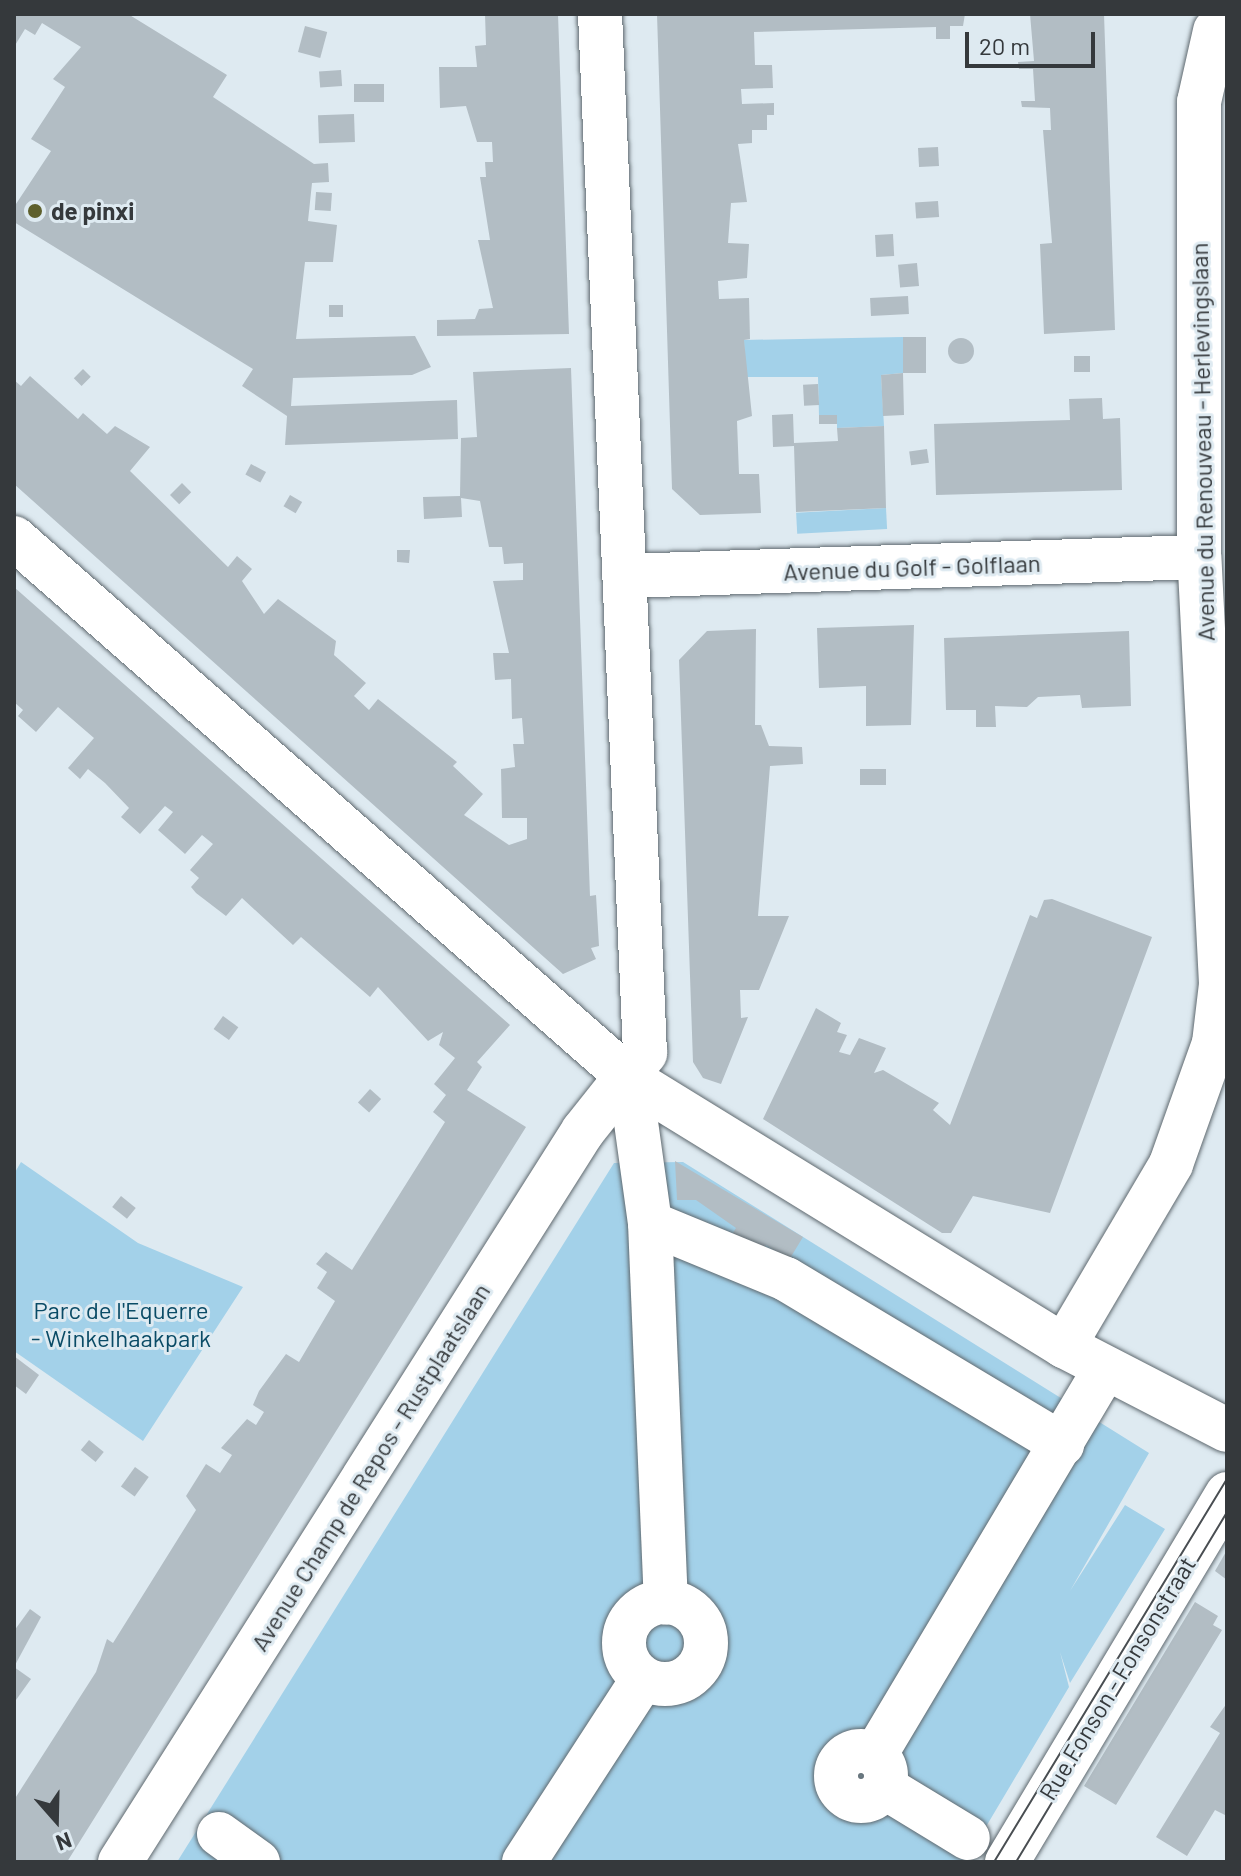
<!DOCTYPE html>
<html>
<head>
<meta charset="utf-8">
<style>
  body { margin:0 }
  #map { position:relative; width:1241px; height:1876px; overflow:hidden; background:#deeaf1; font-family:Barlow,sans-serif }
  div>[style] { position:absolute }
  .green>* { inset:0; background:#a3d1e9; transform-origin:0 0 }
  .building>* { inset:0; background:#b2bdc4; transform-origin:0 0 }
  .round { border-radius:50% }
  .roads { filter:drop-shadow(0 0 2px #5f696f) drop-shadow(0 0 2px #5f696f) }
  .minor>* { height:44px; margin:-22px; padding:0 22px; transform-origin:22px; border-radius:22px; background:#fff }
  .minor>.ring { margin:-22px; padding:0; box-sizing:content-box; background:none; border:44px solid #fff; border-radius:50% }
  .tram>* { height:2px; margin:-1px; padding:0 1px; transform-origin:1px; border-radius:1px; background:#494e52 }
  .dots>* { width:22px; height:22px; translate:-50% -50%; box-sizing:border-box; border:4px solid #deeaf1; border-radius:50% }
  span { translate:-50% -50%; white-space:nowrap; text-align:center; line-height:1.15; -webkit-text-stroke:6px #deeaf1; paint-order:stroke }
  .poi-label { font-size:24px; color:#35393c; font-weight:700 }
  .left { translate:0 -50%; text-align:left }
  .street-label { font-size:24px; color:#35393c }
  .park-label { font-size:24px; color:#0a4b66 }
  .frame { position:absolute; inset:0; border:16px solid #35393c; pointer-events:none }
  .north { position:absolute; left:16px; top:1780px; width:80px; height:80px; -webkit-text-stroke:6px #deeaf1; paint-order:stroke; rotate:160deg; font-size:22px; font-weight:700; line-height:32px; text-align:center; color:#35393c }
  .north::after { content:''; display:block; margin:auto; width:28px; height:36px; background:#35393c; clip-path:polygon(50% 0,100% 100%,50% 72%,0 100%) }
  .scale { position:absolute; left:965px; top:32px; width:130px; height:36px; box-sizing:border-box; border:4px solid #35393c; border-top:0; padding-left:10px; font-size:24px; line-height:28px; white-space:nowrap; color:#35393c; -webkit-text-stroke:6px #deeaf1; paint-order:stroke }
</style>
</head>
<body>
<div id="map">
  <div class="green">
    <div style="clip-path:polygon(903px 337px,903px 373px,881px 375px,884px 426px,837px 428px,837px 415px,819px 416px,818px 377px,745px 377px,744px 340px)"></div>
    <div style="left:886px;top:508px;width:21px;height:90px;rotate:87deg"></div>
    <div style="clip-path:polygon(21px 1162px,138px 1243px,243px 1287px,143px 1441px,14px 1351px,14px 1174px)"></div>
    <div style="clip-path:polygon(683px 1162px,1149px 1453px,1070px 1591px,1125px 1505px,1165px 1529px,1070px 1683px,1060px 1652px,1069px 1687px,965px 1862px,177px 1862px,614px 1163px)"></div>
  </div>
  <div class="building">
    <div style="clip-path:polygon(14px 14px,128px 14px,227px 75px,213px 97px,314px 164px,328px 163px,329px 182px,312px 183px,308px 221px,337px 225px,333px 262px,305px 262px,296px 339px,415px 336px,431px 367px,412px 375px,293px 378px,291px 406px,457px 400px,458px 439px,285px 445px,287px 416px,242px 386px,253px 369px,14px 222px,14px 207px,51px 151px,31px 139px,65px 87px,53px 79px,81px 47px,42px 23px,35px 35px,25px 29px,14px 47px)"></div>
    <div style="clip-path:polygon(485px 14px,558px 14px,569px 334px,437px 336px,437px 320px,475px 319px,479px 309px,493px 308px,478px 240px,490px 240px,480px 177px,486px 177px,485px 162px,493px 162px,492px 142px,477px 142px,466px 106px,440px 108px,439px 67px,477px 67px,475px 46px,486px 45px)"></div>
    <div style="clip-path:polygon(657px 14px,965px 14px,963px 26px,950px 26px,950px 39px,936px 39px,936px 27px,754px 32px,755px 65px,772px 65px,773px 88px,741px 89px,742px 104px,774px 103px,774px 115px,767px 115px,767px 130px,752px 130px,752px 143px,738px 144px,747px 202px,731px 203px,728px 243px,749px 244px,747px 278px,718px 281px,719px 299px,749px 298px,750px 339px,744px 340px,752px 416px,737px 421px,739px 474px,759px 474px,761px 513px,700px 515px,672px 489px)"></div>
    <div style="clip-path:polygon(1030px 14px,1104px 14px,1115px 330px,1044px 334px,1040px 244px,1052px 243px,1043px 130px,1051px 130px,1050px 108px,1022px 107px,1021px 101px,1035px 101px,1033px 69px,1019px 69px,1018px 62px,1034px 61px)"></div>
    <div style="left:305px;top:26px;width:23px;height:27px;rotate:15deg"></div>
    <div style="left:341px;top:70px;width:16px;height:22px;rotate:86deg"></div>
    <div style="left:384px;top:84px;width:18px;height:30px;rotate:90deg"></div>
    <div style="left:354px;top:114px;width:28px;height:36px;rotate:88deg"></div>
    <div style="left:938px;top:147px;width:19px;height:20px;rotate:87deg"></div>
    <div style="left:316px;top:192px;width:16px;height:18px;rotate:4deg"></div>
    <div style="left:938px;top:201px;width:16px;height:23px;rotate:86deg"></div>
    <div style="left:893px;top:234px;width:22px;height:18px;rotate:87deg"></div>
    <div style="left:917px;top:263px;width:23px;height:19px;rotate:85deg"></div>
    <div style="left:908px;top:296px;width:18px;height:38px;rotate:87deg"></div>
    <div style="left:329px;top:305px;width:14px;height:12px"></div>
    <div style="clip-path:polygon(903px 337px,926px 337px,926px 373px,903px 373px,904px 415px,883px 416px,881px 375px,903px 373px)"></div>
    <div class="round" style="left:948px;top:338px;width:26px;height:26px"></div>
    <div style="left:1074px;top:356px;width:16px;height:16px"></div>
    <div style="clip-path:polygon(571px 368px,590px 896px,596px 895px,599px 946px,591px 948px,596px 959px,563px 974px,14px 484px,14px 380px,21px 386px,30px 376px,78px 419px,83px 413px,107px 434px,115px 426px,150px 447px,130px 471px,228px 567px,237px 556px,252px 569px,242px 581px,264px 614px,278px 599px,336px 641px,334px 655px,366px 683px,354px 696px,369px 710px,378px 699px,457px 762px,453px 766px,483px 794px,464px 815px,509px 845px,527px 839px,527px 818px,502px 818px,501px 769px,515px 767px,513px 744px,524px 744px,522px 718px,512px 719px,511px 679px,495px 680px,493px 653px,509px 653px,493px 581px,523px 580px,523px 563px,504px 564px,502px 547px,489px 547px,480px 501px,461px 498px,462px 517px,424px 519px,423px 497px,460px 496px,461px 438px,477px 437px,473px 372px)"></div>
    <div style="left:83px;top:369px;width:11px;height:13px;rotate:45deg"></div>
    <div style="left:818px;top:384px;width:21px;height:15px;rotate:87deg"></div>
    <div style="clip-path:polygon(1102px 398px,1103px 419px,1120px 418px,1122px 490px,936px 495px,934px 424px,1070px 420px,1069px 399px)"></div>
    <div style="clip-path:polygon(793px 414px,794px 443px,838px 441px,837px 428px,884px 426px,886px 508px,796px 512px,794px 446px,773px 447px,772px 415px)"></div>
    <div style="left:837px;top:415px;width:9px;height:18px;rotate:90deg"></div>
    <div style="left:927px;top:449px;width:14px;height:18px;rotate:82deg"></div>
    <div style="left:251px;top:464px;width:17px;height:12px;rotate:28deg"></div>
    <div style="left:182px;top:483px;width:13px;height:17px;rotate:45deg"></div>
    <div style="left:290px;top:495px;width:14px;height:13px;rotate:30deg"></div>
    <div style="clip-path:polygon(397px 550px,410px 550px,409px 563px,397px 562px)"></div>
    <div style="clip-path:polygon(14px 587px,510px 1025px,477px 1062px,482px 1067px,467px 1090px,526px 1127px,67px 1862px,14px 1862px,14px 1800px,96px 1672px,107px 1639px,113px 1643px,196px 1510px,186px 1496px,206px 1464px,220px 1473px,232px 1455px,221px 1448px,247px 1419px,256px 1425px,264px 1412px,253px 1405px,259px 1391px,286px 1354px,299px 1362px,335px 1301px,317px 1288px,327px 1272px,316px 1264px,326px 1252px,352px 1270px,445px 1122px,433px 1112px,446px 1095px,434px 1084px,455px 1058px,439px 1045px,443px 1032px,428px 1041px,378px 987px,370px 997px,301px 937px,293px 945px,242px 898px,226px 916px,196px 893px,191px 887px,199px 878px,190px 870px,213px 844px,202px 835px,185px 854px,158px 830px,173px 812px,165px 806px,140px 834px,121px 817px,129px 808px,105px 783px,88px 769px,80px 779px,68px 768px,94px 738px,58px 707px,36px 732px,18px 716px,23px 710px,14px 702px)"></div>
    <div style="clip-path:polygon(914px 625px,911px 725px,866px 726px,866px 686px,819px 688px,817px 628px)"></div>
    <div style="clip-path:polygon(756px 629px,755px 725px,761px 725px,769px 746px,802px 747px,803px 764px,770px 766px,758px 916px,789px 916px,759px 990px,740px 990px,741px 1018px,748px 1017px,721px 1084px,703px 1078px,693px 1062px,679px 660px,707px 631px)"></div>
    <div style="clip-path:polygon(1129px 631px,1131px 706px,1082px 708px,1080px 695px,1038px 697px,1027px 707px,995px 706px,996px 727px,976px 727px,976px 710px,946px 710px,944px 638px)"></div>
    <div style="left:886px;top:769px;width:16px;height:26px;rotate:90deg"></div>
    <div style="clip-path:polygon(1052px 899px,1152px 937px,1050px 1213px,973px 1196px,951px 1233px,942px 1233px,763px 1119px,816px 1008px,841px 1023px,837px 1032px,847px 1035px,839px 1052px,850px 1055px,859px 1038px,886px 1048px,874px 1073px,883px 1070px,939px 1103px,933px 1110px,950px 1125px,1030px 915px,1037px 918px,1044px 900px)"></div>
    <div style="left:223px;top:1016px;width:19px;height:16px;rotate:36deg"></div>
    <div style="left:370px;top:1089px;width:15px;height:18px;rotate:42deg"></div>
    <div style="clip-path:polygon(675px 1161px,803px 1237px,789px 1260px,766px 1245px,760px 1254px,731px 1236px,736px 1228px,696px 1200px,677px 1200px)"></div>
    <div style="left:121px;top:1196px;width:19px;height:14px;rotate:39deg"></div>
    <div style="clip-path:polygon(14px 1356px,39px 1375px,26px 1394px,14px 1385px)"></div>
    <div style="left:89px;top:1440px;width:19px;height:13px;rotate:39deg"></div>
    <div style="left:135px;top:1467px;width:17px;height:24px;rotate:36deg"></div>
    <div style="clip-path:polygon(1227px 1550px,1227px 1580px,1215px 1571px)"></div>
    <div style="clip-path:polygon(1195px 1602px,1218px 1616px,1213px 1625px,1222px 1630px,1116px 1805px,1084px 1786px)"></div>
    <div style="clip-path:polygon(30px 1609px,41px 1617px,14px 1667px,14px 1631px)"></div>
    <div style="clip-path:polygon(14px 1667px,31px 1679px,16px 1700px,14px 1699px)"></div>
    <div style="clip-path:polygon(1227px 1703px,1227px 1816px,1215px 1810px,1187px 1856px,1156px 1837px,1220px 1733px,1210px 1727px)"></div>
  </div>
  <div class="roads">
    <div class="minor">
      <div style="left:14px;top:538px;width:820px;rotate:41.29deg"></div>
      <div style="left:630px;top:1079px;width:510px;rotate:31.6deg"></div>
      <div style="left:1064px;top:1346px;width:183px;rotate:27.3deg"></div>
      <div style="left:625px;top:576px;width:574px;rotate:-1.9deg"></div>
      <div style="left:630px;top:1079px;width:145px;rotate:82.1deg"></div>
      <div style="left:650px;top:1223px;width:147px;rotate:22.4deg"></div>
      <div style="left:786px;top:1279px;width:322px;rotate:30.9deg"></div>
      <div style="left:650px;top:1223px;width:380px;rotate:87.6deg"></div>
      <div style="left:1064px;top:1346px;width:211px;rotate:-59.5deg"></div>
      <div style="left:1171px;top:1164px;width:128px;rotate:-70.4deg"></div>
      <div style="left:1214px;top:1043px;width:59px;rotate:-83.2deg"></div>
      <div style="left:1221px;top:984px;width:428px;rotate:-92.9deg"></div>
      <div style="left:1199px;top:557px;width:455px;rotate:-90deg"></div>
      <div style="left:1199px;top:102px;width:73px;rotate:-77.3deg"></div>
      <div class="ring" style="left:624px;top:1602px;width:38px;height:38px"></div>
      <div class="ring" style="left:836px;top:1751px;width:6px;height:6px"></div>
      <div style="left:875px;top:1755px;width:449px;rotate:-59.2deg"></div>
      <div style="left:884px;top:1787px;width:98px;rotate:31.3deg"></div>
      <div style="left:219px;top:1834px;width:48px;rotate:35.7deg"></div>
      <div style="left:120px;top:1862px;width:865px;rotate:-57.65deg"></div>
      <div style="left:583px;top:1131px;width:100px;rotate:-51.5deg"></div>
      <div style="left:645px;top:1053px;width:1040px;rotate:-92.48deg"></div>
      <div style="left:524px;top:1862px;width:218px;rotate:-57deg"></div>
      <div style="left:1007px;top:1862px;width:429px;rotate:-59.1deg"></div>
    </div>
  </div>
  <div class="tram">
    <div style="left:994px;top:1862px;width:448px;rotate:-58.7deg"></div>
    <div style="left:1016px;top:1862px;width:409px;rotate:-58.9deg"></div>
  </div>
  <div class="dots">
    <div style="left:35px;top:211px;background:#5e602d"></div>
  </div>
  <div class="poi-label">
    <span class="left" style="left:51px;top:211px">de pinxi</span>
  </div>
  <div class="street-label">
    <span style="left:1202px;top:442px;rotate:-91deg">Avenue du Renouveau - Herlevingslaan</span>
    <span style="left:912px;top:567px;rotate:-2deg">Avenue du Golf - Golflaan</span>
    <span style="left:370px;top:1467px;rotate:-58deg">Avenue Champ de Repos - Rustplaatslaan</span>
    <span style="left:1117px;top:1678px;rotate:-59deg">Rue Fonson - Fonsonstraat</span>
  </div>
  <div class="park-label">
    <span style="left:121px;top:1324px">Parc de l'Equerre<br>- Winkelhaakpark</span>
  </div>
  <div class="frame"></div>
  <div class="north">N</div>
  <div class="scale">20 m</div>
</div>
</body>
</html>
